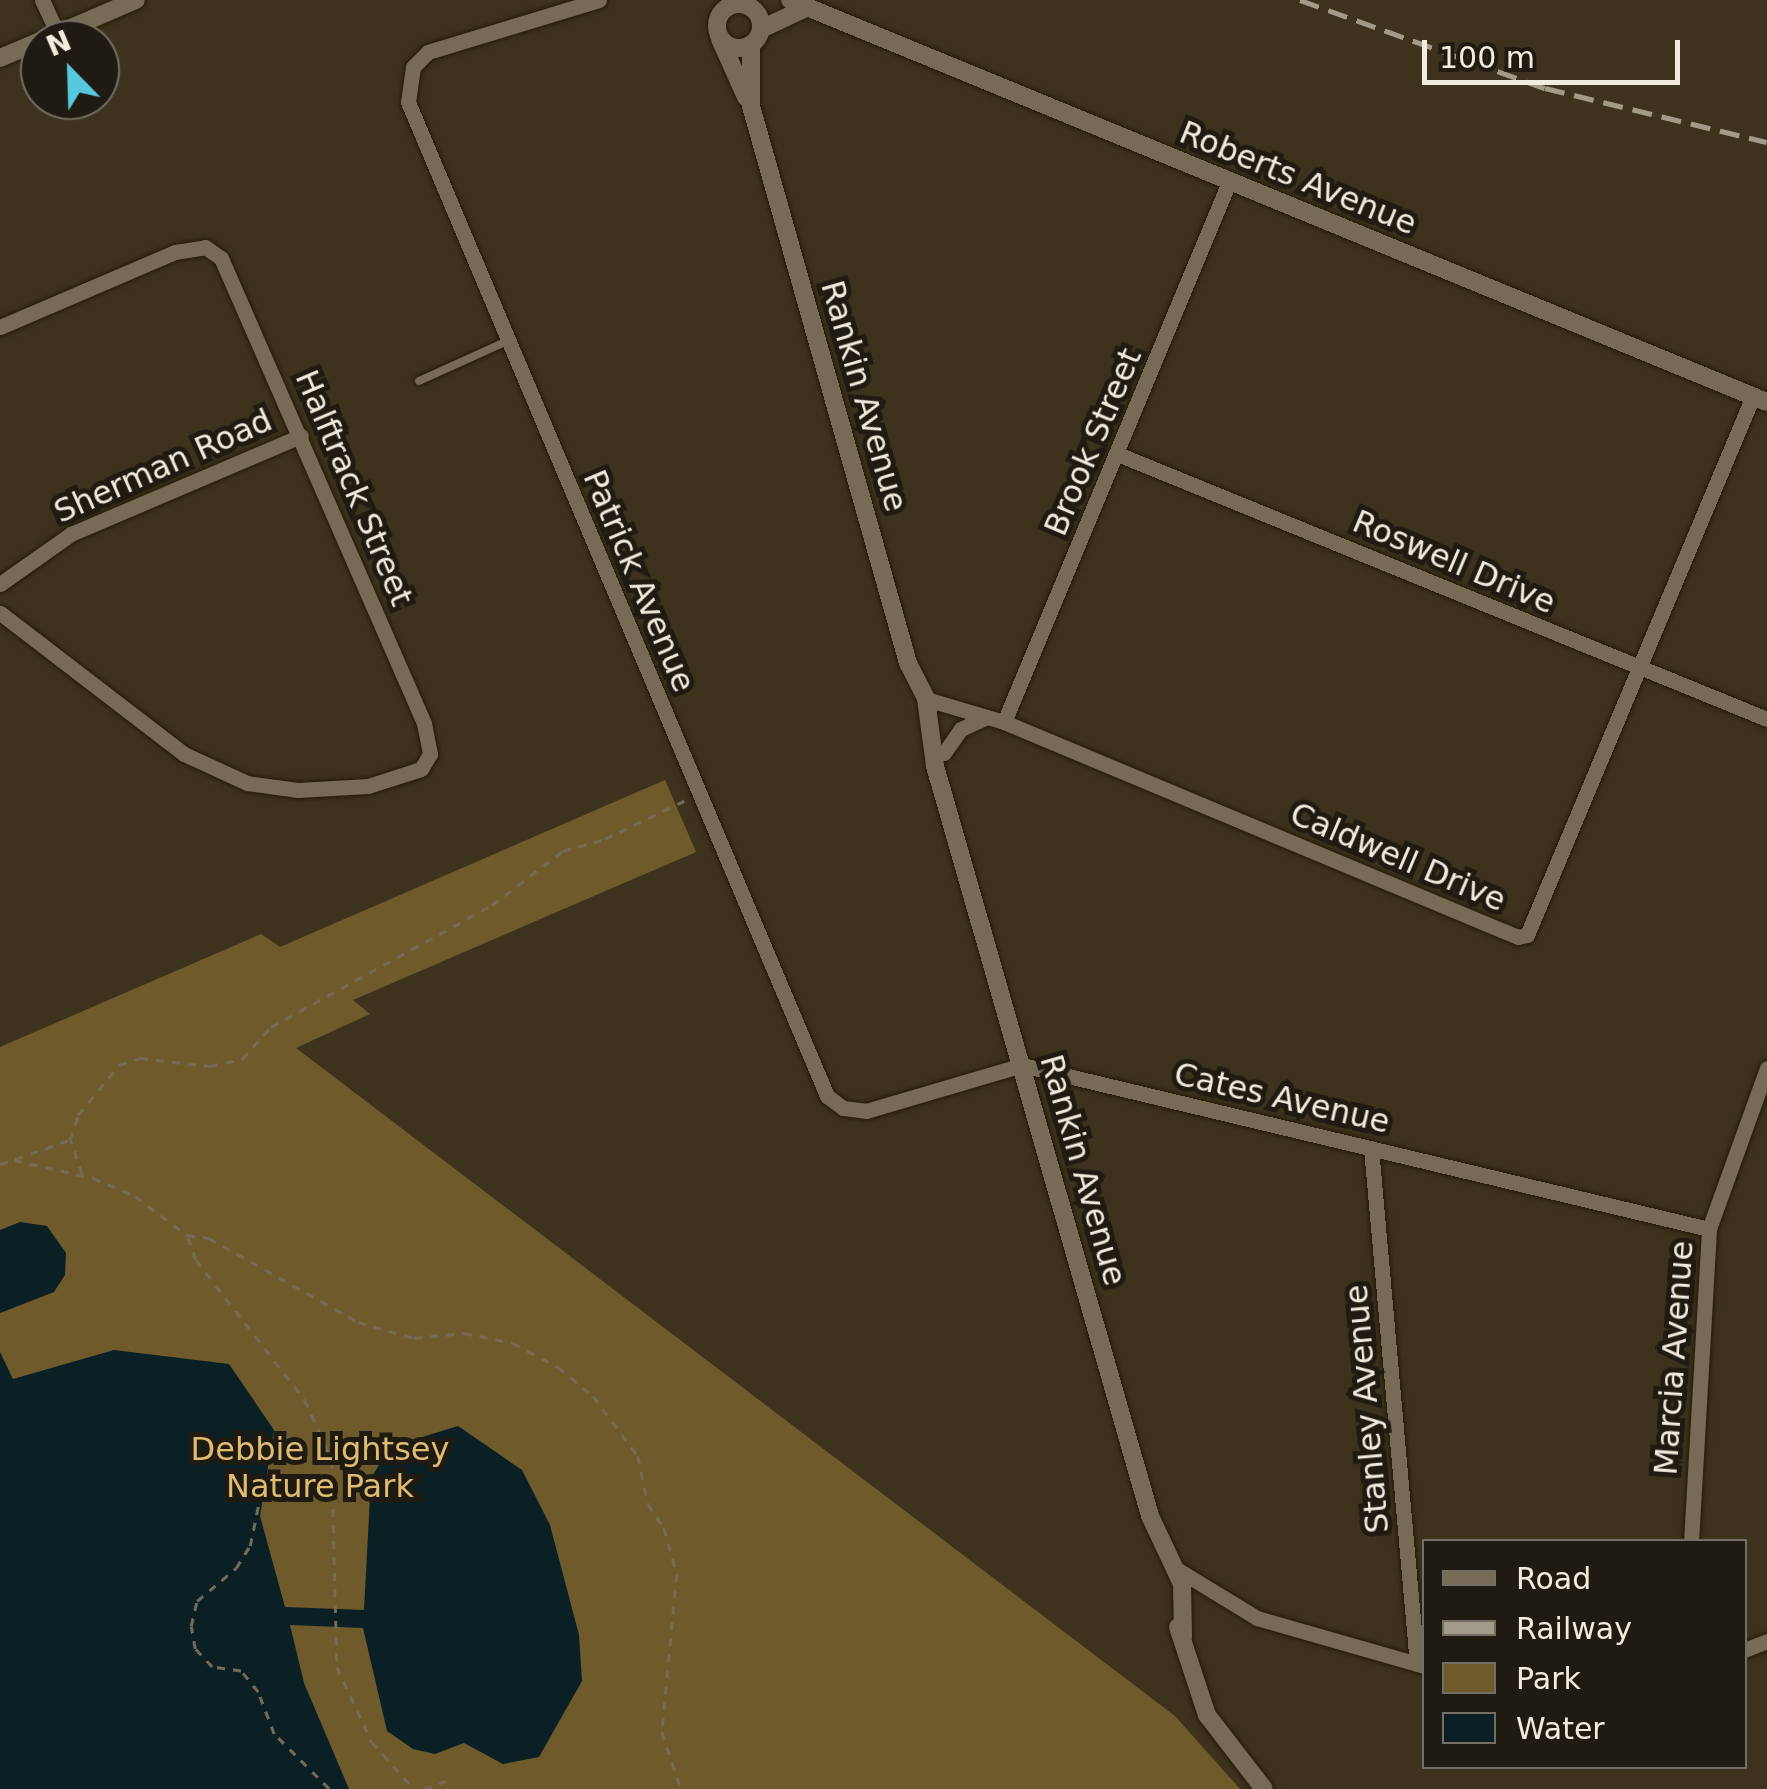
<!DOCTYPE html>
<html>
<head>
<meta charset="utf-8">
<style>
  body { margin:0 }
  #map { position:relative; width:1767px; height:1789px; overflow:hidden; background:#3d331d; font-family:"DejaVu Sans",sans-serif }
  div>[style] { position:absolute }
  .green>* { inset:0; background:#6f5a2c }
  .water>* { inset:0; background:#0a2025 }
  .path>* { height:2.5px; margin-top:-1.25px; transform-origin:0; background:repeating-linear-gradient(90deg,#736b57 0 8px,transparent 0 16px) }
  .roads { filter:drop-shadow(0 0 2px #241a05) drop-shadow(0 0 2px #241a05) }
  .service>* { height:8px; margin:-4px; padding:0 4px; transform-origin:4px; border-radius:4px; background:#766b54 }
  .minor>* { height:15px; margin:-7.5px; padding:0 7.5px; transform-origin:7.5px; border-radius:7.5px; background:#766b54 }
  .tertiary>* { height:18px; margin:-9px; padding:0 9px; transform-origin:9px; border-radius:9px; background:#766b54 }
  .tertiary>.ring { margin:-9px; padding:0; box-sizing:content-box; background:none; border:18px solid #766b54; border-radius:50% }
  .rail>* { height:5px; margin-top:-2.5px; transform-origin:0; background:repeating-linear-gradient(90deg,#a39b8a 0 20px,transparent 0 30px) }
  span { translate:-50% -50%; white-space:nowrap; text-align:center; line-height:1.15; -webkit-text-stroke:10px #201b12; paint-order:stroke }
  .street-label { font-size:32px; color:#f2ecdf }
  .park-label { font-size:32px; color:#e0bc71 }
  .legend { position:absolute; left:1422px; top:1539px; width:325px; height:230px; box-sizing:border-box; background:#201b12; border:2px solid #746f64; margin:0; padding:12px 18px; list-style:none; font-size:30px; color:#f2ecdf }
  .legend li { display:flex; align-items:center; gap:20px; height:50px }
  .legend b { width:50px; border:2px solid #746f64 }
  .north { position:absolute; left:20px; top:20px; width:100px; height:100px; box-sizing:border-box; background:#201b12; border:2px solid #746f64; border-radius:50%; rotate:337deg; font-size:28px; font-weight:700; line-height:40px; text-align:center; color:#f2ecdf }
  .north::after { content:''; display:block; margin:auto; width:35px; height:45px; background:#56c9e1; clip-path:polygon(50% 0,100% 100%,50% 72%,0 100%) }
  .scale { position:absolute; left:1422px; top:40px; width:258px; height:45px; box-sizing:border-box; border:5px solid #f2ecdf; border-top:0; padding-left:12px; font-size:30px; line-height:35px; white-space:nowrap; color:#f2ecdf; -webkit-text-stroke:8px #201b12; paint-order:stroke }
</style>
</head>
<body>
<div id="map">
  <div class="green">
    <div style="clip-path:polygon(665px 780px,696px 852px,353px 1000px,370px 1014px,296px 1048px,1175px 1716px,1240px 1789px,0 1789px,0 1047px,261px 934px,280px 947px)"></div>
  </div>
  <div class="water">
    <div style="clip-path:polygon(20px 1222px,47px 1226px,66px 1253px,65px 1275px,54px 1292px,0 1313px,0 1230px)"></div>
    <div style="clip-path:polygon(114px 1350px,229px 1364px,274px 1430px,260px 1516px,285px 1607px,364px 1610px,371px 1478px,390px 1447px,458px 1426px,522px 1470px,550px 1525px,579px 1635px,582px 1681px,539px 1757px,503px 1764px,464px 1743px,435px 1754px,413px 1749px,387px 1731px,363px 1628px,290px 1625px,304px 1683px,349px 1789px,0 1789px,0 1352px,13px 1379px)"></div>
  </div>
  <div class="path">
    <div style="left:15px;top:1159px;width:57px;rotate:-19.4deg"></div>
    <div style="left:0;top:1164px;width:15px;rotate:-16deg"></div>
    <div style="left:14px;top:1160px;width:81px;rotate:12.8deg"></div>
    <div style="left:93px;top:1178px;width:46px;rotate:23.2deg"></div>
    <div style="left:135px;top:1196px;width:65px;rotate:36.9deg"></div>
    <div style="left:187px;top:1235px;width:22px;rotate:8deg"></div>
    <div style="left:209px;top:1238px;width:171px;rotate:29.4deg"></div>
    <div style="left:358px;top:1322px;width:58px;rotate:15.9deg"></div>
    <div style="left:414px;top:1338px;width:50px;rotate:-5.7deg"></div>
    <div style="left:464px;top:1333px;width:50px;rotate:11.5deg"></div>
    <div style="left:513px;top:1343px;width:51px;rotate:28.1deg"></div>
    <div style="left:558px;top:1367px;width:45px;rotate:39.6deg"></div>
    <div style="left:593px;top:1396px;width:75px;rotate:53.1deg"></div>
    <div style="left:638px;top:1456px;width:49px;rotate:78.2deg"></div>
    <div style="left:648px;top:1504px;width:29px;rotate:56deg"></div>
    <div style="left:664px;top:1528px;width:48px;rotate:74.2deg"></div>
    <div style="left:677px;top:1574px;width:159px;rotate:95.4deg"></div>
    <div style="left:662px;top:1732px;width:60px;rotate:71.6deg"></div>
    <div style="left:82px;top:1174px;width:36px;rotate:-109deg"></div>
    <div style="left:70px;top:1140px;width:26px;rotate:-72deg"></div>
    <div style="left:78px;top:1115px;width:65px;rotate:-50.6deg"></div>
    <div style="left:119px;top:1065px;width:22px;rotate:-18deg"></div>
    <div style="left:140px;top:1058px;width:70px;rotate:6.5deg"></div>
    <div style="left:210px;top:1066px;width:33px;rotate:-12deg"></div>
    <div style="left:242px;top:1059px;width:43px;rotate:-47.8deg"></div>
    <div style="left:271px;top:1027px;width:252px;rotate:-28.9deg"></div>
    <div style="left:492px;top:905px;width:89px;rotate:-37.3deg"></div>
    <div style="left:563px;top:851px;width:44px;rotate:-15.9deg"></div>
    <div style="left:605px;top:839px;width:90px;rotate:-25.7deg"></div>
    <div style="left:188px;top:1237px;width:24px;rotate:71deg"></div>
    <div style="left:196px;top:1260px;width:177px;rotate:52.1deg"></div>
    <div style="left:305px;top:1400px;width:67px;rotate:66.1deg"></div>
    <div style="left:332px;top:1461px;width:206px;rotate:88.6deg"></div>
    <div style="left:337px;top:1667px;width:83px;rotate:65deg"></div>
    <div style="left:372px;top:1742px;width:63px;rotate:48.2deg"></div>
    <div style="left:329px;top:1789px;width:78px;rotate:-135deg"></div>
    <div style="left:274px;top:1734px;width:45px;rotate:-110.9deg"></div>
    <div style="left:258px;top:1692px;width:27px;rotate:-129deg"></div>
    <div style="left:241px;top:1671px;width:29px;rotate:-172deg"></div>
    <div style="left:212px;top:1667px;width:25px;rotate:-133deg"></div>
    <div style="left:195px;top:1649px;width:23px;rotate:-100deg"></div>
    <div style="left:191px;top:1626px;width:26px;rotate:-77deg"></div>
    <div style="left:197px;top:1601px;width:51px;rotate:-40.2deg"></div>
    <div style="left:236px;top:1568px;width:26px;rotate:-58deg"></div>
    <div style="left:250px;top:1546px;width:50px;rotate:-78.5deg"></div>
    <div style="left:260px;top:1497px;width:30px;rotate:-37deg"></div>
    <div style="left:284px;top:1479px;width:47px;rotate:7.3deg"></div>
    <div style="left:424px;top:1789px;width:23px;rotate:-20deg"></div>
  </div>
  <div class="roads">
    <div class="service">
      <div style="left:419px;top:381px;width:97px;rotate:-24.4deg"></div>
    </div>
    <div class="minor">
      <div style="left:42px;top:0;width:38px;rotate:65deg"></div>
      <div style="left:599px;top:0;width:179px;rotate:163.1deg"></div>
      <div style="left:428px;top:52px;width:21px;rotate:135deg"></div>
      <div style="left:413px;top:67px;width:35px;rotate:98deg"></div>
      <div style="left:408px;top:102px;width:1079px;rotate:67.14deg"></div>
      <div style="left:827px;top:1096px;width:20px;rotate:37deg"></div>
      <div style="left:843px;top:1108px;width:23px;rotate:7deg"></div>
      <div style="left:866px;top:1111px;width:163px;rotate:-16.4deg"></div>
      <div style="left:1022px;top:1065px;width:706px;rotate:13.43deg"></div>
      <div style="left:0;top:327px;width:190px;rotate:-23.2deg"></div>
      <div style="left:175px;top:252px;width:30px;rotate:-9deg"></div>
      <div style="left:205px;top:247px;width:19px;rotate:35deg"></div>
      <div style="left:221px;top:258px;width:507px;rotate:66.42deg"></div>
      <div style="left:424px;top:723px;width:32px;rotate:79deg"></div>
      <div style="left:430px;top:754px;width:17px;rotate:121deg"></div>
      <div style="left:421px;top:769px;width:56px;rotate:162.2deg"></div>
      <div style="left:368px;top:786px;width:70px;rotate:176.7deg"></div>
      <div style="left:298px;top:790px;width:51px;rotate:-172.2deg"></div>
      <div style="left:247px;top:783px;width:69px;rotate:-155.3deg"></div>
      <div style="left:184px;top:754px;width:232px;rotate:-142.5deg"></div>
      <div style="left:1120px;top:455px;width:699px;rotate:22.2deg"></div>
      <div style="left:0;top:584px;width:87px;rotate:-35.2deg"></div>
      <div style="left:71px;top:534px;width:250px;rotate:-23.1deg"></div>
      <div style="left:926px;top:699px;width:81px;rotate:16.4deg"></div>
      <div style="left:1004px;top:722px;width:557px;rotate:22.7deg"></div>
      <div style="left:1518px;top:937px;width:9px;rotate:-13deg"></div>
      <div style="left:1527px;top:935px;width:584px;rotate:-67.25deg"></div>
      <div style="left:1004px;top:722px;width:585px;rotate:-67.38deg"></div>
      <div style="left:944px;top:753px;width:29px;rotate:-55deg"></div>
      <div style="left:961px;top:729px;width:26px;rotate:-25deg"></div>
      <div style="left:1371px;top:1148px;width:518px;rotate:84.91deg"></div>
      <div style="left:1691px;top:1542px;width:314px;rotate:-86.7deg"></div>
      <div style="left:1709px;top:1229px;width:171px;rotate:-70.2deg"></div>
      <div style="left:1175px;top:1568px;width:96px;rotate:31.4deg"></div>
      <div style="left:1257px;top:1618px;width:174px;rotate:16deg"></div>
      <div style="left:1744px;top:1650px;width:25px;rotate:-21deg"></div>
    </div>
    <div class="tertiary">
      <div style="left:790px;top:0;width:1056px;rotate:22.37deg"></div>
      <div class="ring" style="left:717px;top:4px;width:26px;height:26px"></div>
      <div style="left:761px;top:29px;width:50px;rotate:-25deg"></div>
      <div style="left:720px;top:39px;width:64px;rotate:65.9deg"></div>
      <div style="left:43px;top:40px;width:101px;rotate:-23.3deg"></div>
      <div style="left:751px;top:44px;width:62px;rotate:90deg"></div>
      <div style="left:751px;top:106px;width:579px;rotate:74.26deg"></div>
      <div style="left:908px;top:663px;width:48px;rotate:62.9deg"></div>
      <div style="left:0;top:58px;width:43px;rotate:-23deg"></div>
      <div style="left:926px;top:699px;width:68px;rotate:82.3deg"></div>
      <div style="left:935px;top:766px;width:780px;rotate:74deg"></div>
      <div style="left:1150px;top:1516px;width:75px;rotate:64.8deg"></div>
      <div style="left:1182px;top:1584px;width:53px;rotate:88.9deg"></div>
      <div style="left:1178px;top:1627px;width:93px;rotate:71.8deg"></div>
      <div style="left:1207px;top:1715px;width:93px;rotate:52.4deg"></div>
    </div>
  </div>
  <div class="rail">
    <div style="left:1300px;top:0;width:260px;rotate:19.8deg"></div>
    <div style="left:1545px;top:88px;width:228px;rotate:13.7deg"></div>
  </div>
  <div class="street-label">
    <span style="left:1298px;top:178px;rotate:22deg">Roberts Avenue</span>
    <span style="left:864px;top:396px;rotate:74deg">Rankin Avenue</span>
    <span style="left:1093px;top:442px;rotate:-67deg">Brook Street</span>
    <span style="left:163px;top:466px;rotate:-24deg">Sherman Road</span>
    <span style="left:354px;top:488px;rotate:67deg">Halftrack Street</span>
    <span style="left:1454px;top:562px;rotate:23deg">Roswell Drive</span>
    <span style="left:639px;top:581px;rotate:67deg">Patrick Avenue</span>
    <span style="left:1398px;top:857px;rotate:23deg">Caldwell Drive</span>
    <span style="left:1282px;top:1098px;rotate:13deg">Cates Avenue</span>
    <span style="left:1083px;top:1170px;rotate:74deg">Rankin Avenue</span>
    <span style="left:1674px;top:1358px;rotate:-86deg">Marcia Avenue</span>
    <span style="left:1367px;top:1409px;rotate:-95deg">Stanley Avenue</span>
  </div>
  <div class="park-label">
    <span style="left:320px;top:1468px">Debbie Lightsey<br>Nature Park</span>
  </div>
  <ul class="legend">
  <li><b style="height:12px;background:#766b54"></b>Road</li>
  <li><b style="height:12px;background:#a39b8a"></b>Railway</li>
  <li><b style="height:28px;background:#6f5a2c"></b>Park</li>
  <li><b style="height:28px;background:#0a2025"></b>Water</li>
  </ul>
  <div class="north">N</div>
  <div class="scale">100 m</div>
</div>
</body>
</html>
